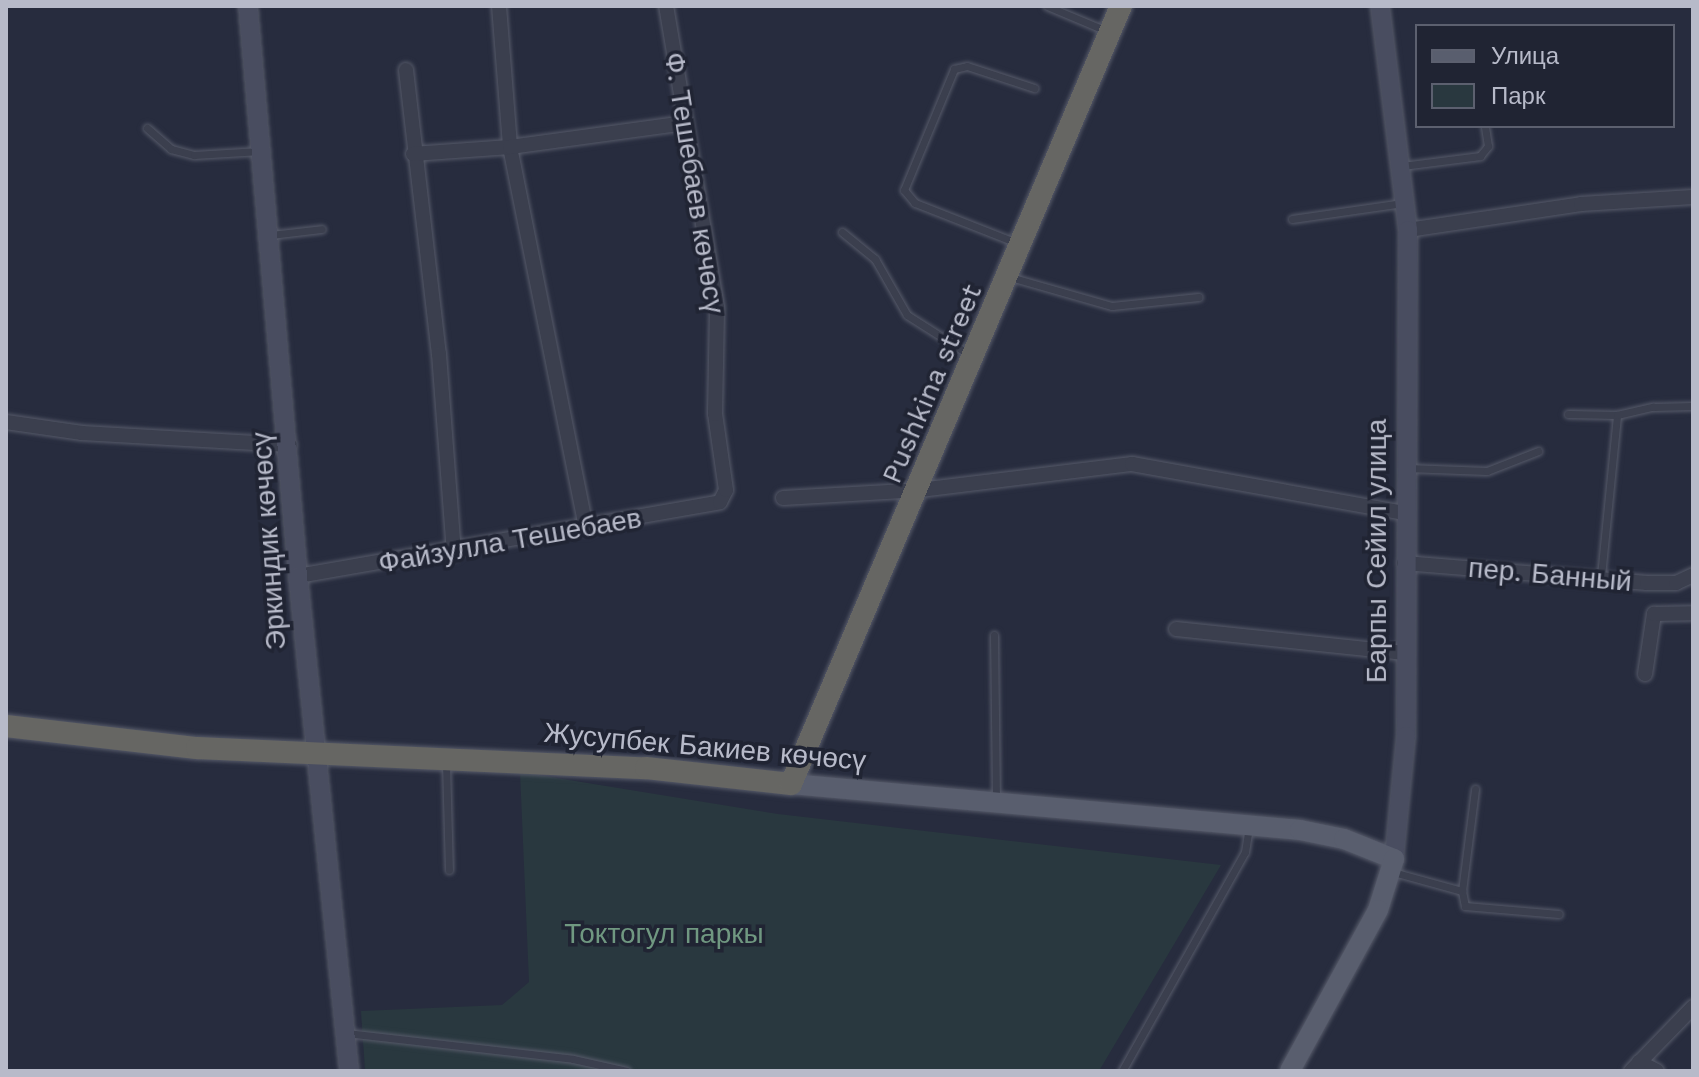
<!DOCTYPE html>
<html>
<head>
<meta charset="utf-8">
<style>
  body { margin:0 }
  #map { position:relative; width:1699px; height:1077px; overflow:hidden; background:#272c3e; font-family:"Work Sans",sans-serif }
  div>[style] { position:absolute }
  .green>* { inset:0; background:#29383f }
  .roads { filter:drop-shadow(0 0 2px #565a69) drop-shadow(0 0 2px #565a69) }
  .service>* { height:7px; margin:-3.5px; padding:0 3.5px; transform-origin:3.5px; border-radius:3.5px; background:#3b3f4e }
  .minor>* { height:14px; margin:-7px; padding:0 7px; transform-origin:7px; border-radius:7px; background:#3b3f4e }
  .secondary>* { height:18px; margin:-9px; padding:0 9px; transform-origin:9px; border-radius:9px; background:#494d60 }
  .primary>* { height:20px; margin:-10px; padding:0 10px; transform-origin:10px; border-radius:10px; background:#595e6e }
  .trunk>* { height:22px; margin:-11px; padding:0 11px; transform-origin:11px; border-radius:11px; background:#666663 }
  span { translate:-50% -50%; white-space:nowrap; text-align:center; line-height:1.15; -webkit-text-stroke:7px #202433; paint-order:stroke }
  .street-label { font-size:28px; color:#b7bac9 }
  .park-label { font-size:28px; color:#709881 }
  .frame { position:absolute; inset:0; border:8px solid #b7bac9; pointer-events:none }
  .legend { position:absolute; left:1415px; top:24px; width:260px; height:104px; box-sizing:border-box; background:#202433; border:2px solid #5c606f; margin:0; padding:10px 14px; list-style:none; font-size:24px; color:#b7bac9 }
  .legend li { display:flex; align-items:center; gap:16px; height:40px }
  .legend b { width:40px; border:2px solid #5c606f }
</style>
</head>
<body>
<div id="map">
  <div class="green">
    <div style="clip-path:polygon(520px 772px,778px 814px,1221px 865px,1099px 1071px,365px 1071px,361px 1011px,502px 1005px,529px 982px)"></div>
  </div>
  <div class="roads">
    <div class="service">
      <div style="left:1047px;top:6px;width:67px;rotate:22.8deg"></div>
      <div style="left:147px;top:128px;width:32px;rotate:41deg"></div>
      <div style="left:171px;top:149px;width:24px;rotate:15deg"></div>
      <div style="left:194px;top:155px;width:66px;rotate:-3.5deg"></div>
      <div style="left:1402px;top:166px;width:79px;rotate:-7.3deg"></div>
      <div style="left:1480px;top:156px;width:13px;rotate:-51deg"></div>
      <div style="left:1488px;top:146px;width:20px;rotate:-99deg"></div>
      <div style="left:1292px;top:219px;width:112px;rotate:-8.2deg"></div>
      <div style="left:842px;top:232px;width:43px;rotate:39.3deg"></div>
      <div style="left:875px;top:259px;width:64px;rotate:60.3deg"></div>
      <div style="left:907px;top:315px;width:75px;rotate:32.4deg"></div>
      <div style="left:270px;top:235px;width:52px;rotate:-6.6deg"></div>
      <div style="left:1017px;top:243px;width:110px;rotate:-158.6deg"></div>
      <div style="left:915px;top:203px;width:17px;rotate:-130deg"></div>
      <div style="left:904px;top:190px;width:131px;rotate:-67.5deg"></div>
      <div style="left:954px;top:69px;width:13px;rotate:-13deg"></div>
      <div style="left:967px;top:66px;width:71px;rotate:18.2deg"></div>
      <div style="left:1010px;top:277px;width:106px;rotate:15.9deg"></div>
      <div style="left:1112px;top:306px;width:87px;rotate:-5.9deg"></div>
      <div style="left:1568px;top:414px;width:49px;rotate:1.2deg"></div>
      <div style="left:1407px;top:468px;width:80px;rotate:2.1deg"></div>
      <div style="left:1487px;top:471px;width:55px;rotate:-21.4deg"></div>
      <div style="left:1601px;top:576px;width:162px;rotate:-84.3deg"></div>
      <div style="left:1617px;top:415px;width:37px;rotate:-13deg"></div>
      <div style="left:1653px;top:407px;width:40px;rotate:-1.4deg"></div>
      <div style="left:994px;top:635px;width:166px;rotate:89.3deg"></div>
      <div style="left:446px;top:764px;width:106px;rotate:88.4deg"></div>
      <div style="left:1393px;top:872px;width:72px;rotate:15.4deg"></div>
      <div style="left:1462px;top:891px;width:15px;rotate:79deg"></div>
      <div style="left:1465px;top:906px;width:94px;rotate:4.9deg"></div>
      <div style="left:1462px;top:891px;width:103px;rotate:-82.7deg"></div>
      <div style="left:346px;top:1033px;width:228px;rotate:6.5deg"></div>
      <div style="left:573px;top:1059px;width:55px;rotate:12.5deg"></div>
      <div style="left:1122px;top:1071px;width:251px;rotate:-60.7deg"></div>
      <div style="left:1245px;top:852px;width:25px;rotate:-81deg"></div>
    </div>
    <div class="minor">
      <div style="left:499px;top:6px;width:141px;rotate:85.5deg"></div>
      <div style="left:510px;top:147px;width:389px;rotate:78.7deg"></div>
      <div style="left:406px;top:70px;width:286px;rotate:83.4deg"></div>
      <div style="left:439px;top:354px;width:200px;rotate:85.7deg"></div>
      <div style="left:413px;top:154px;width:97px;rotate:-4.1deg"></div>
      <div style="left:510px;top:147px;width:177px;rotate:-7.8deg"></div>
      <div style="left:1408px;top:230px;width:175px;rotate:-8.5deg"></div>
      <div style="left:1581px;top:204px;width:112px;rotate:-3.6deg"></div>
      <div style="left:6px;top:422px;width:77px;rotate:8.2deg"></div>
      <div style="left:82px;top:433px;width:208px;rotate:3.3deg"></div>
      <div style="left:783px;top:498px;width:137px;rotate:-3.3deg"></div>
      <div style="left:920px;top:490px;width:214px;rotate:-7deg"></div>
      <div style="left:1132px;top:464px;width:276px;rotate:10.2deg"></div>
      <div style="left:1404px;top:563px;width:244px;rotate:4.7deg"></div>
      <div style="left:1647px;top:583px;width:29px"></div>
      <div style="left:1676px;top:583px;width:19px;rotate:-25deg"></div>
      <div style="left:298px;top:576px;width:428px;rotate:-9.9deg"></div>
      <div style="left:720px;top:502px;width:13px;rotate:-63deg"></div>
      <div style="left:726px;top:490px;width:77px;rotate:-98.2deg"></div>
      <div style="left:715px;top:414px;width:107px;rotate:-88.9deg"></div>
      <div style="left:717px;top:307px;width:305px;rotate:-99.6deg"></div>
      <div style="left:1176px;top:629px;width:230px;rotate:6deg"></div>
      <div style="left:1645px;top:674px;width:61px;rotate:-81.5deg"></div>
      <div style="left:1654px;top:614px;width:39px;rotate:-1deg"></div>
      <div style="left:1639px;top:1062px;width:20px;rotate:27deg"></div>
      <div style="left:1631px;top:1071px;width:89px;rotate:-45.9deg"></div>
    </div>
    <div class="secondary">
      <div style="left:248px;top:6px;width:572px;rotate:84.99deg"></div>
      <div style="left:298px;top:576px;width:498px;rotate:84.1deg"></div>
      <div style="left:1380px;top:6px;width:226px;rotate:82.9deg"></div>
      <div style="left:1408px;top:230px;width:506px;rotate:90.23deg"></div>
      <div style="left:1406px;top:736px;width:124px;rotate:95.6deg"></div>
    </div>
    <div class="primary">
      <div style="left:791px;top:784px;width:511px;rotate:5.16deg"></div>
      <div style="left:1300px;top:830px;width:45px;rotate:11.6deg"></div>
      <div style="left:1344px;top:839px;width:54px;rotate:21.8deg"></div>
      <div style="left:1394px;top:859px;width:53px;rotate:107.4deg"></div>
      <div style="left:1378px;top:910px;width:183px;rotate:118.7deg"></div>
    </div>
    <div class="trunk">
      <div style="left:6px;top:726px;width:192px;rotate:6.6deg"></div>
      <div style="left:197px;top:748px;width:449px;rotate:2.6deg"></div>
      <div style="left:646px;top:768px;width:146px;rotate:6.3deg"></div>
      <div style="left:791px;top:784px;width:845px;rotate:-67.02deg"></div>
    </div>
  </div>
  <div class="street-label">
    <span style="left:694px;top:183px;rotate:81deg">Ф. Тешебаев көчөсү</span>
    <span style="left:932px;top:384px;rotate:-67deg">Pushkina street</span>
    <span style="left:269px;top:541px;rotate:-94deg">Эркиндик көчөсү</span>
    <span style="left:510px;top:541px;rotate:-10deg">Файзулла Тешебаев</span>
    <span style="left:1377px;top:551px;rotate:-90deg">Барпы Сейил улица</span>
    <span style="left:1550px;top:575px;rotate:5deg">пер. Банный</span>
    <span style="left:705px;top:747px;rotate:5deg">Жусупбек Бакиев көчөсү</span>
  </div>
  <div class="park-label">
    <span style="left:664px;top:934px">Токтогул паркы</span>
  </div>
  <div class="frame"></div>
  <ul class="legend">
  <li><b style="height:10px;background:#595e6e"></b>Улица</li>
  <li><b style="height:22px;background:#29383f"></b>Парк</li>
  </ul>
</div>
</body>
</html>
